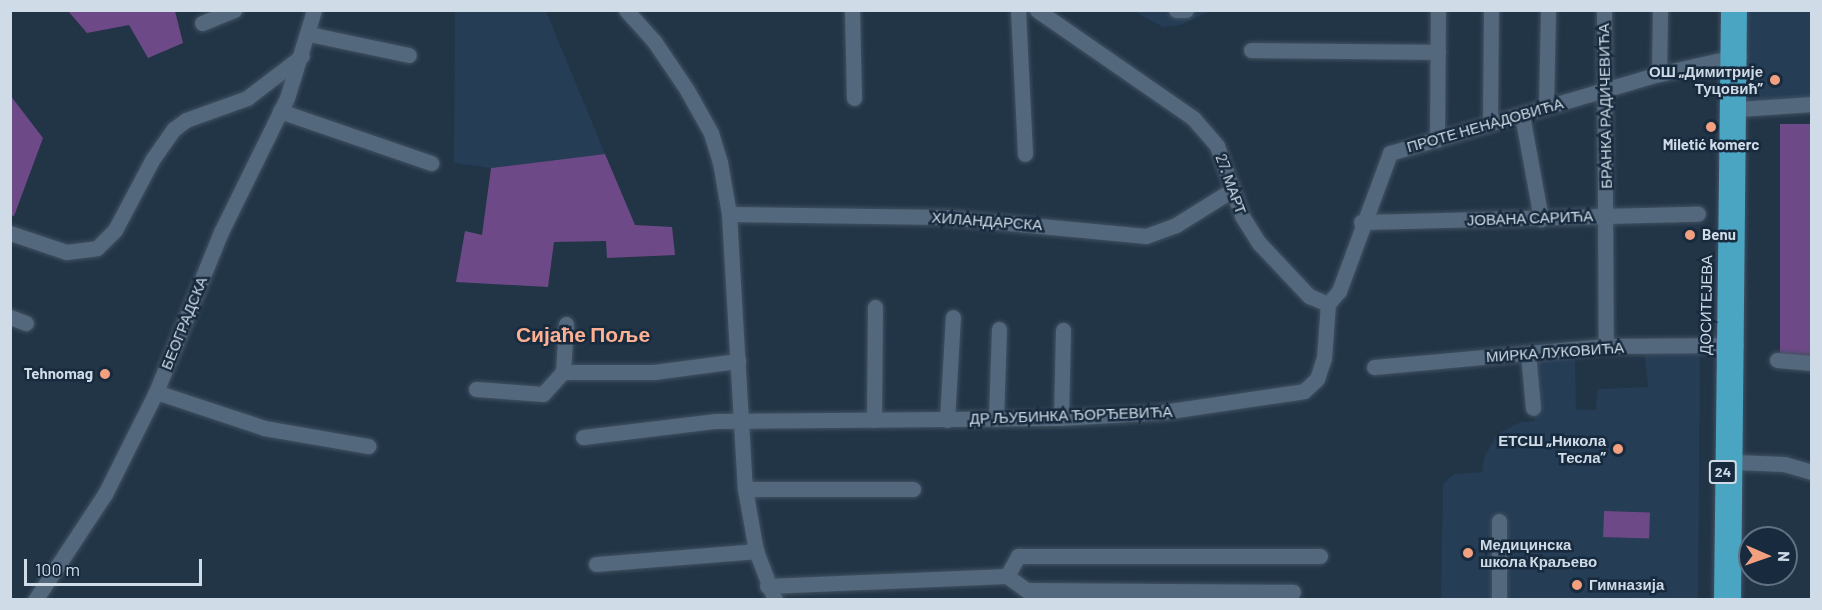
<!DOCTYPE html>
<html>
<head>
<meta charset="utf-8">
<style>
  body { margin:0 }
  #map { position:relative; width:1822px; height:610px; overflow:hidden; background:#223547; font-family:Barlow,sans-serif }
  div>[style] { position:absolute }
  .built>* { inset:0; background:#253d55; transform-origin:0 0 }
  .green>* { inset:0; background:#6e4987; transform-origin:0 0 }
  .roads { filter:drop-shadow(0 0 2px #415161) drop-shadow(0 0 2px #415161) }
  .minor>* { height:15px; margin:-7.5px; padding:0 7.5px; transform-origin:7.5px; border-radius:7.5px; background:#54687d }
  .major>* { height:15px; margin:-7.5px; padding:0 7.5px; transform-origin:7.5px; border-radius:7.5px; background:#4aa5c3 }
  .dots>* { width:16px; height:16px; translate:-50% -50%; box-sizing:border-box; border:3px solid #182a3d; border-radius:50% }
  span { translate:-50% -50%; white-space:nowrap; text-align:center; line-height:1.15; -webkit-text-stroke:5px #182a3d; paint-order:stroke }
  .shield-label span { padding:2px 4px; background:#182a3d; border:2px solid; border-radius:4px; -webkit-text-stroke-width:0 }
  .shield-label { font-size:14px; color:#cfdbe7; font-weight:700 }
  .poi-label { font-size:15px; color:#cfdbe7; font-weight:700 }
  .right { translate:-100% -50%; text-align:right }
  .left { translate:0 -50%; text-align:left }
  .street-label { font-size:15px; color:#cfdbe7 }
  .district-label { font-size:21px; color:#fdb092; font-weight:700 }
  .frame { position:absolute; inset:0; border:12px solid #cfdbe7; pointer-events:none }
  .north { position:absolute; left:1738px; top:526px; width:60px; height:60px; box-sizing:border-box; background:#182a3d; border:2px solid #617181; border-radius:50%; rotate:92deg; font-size:16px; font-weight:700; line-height:24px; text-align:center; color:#cfdbe7 }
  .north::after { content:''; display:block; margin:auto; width:21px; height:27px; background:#f2a080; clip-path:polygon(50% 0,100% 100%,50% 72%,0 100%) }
  .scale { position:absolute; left:24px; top:559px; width:178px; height:27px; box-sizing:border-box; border:3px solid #cfdbe7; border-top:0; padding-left:8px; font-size:18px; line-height:21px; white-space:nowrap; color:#cfdbe7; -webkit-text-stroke:4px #182a3d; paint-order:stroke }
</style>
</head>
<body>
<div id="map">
  <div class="built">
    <div style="clip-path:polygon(455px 11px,546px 11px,605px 154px,491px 168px,454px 163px)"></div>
    <div style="clip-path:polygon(1134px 11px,1211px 11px,1180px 25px,1163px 27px)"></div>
    <div style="left:1740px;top:11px;width:71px;height:98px"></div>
    <div style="clip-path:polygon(1700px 348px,1698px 599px,1441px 600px,1443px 484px,1454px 474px,1482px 472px,1484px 458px,1497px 434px,1521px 422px,1535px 421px,1531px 357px,1575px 357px,1576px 410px,1596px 410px,1598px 389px,1648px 387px,1644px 350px)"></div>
  </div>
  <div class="green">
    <div style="clip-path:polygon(68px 11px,175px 11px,183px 43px,148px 58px,129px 25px,87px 33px)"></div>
    <div style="clip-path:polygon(10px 95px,43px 138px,14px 216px,10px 215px)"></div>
    <div style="left:1811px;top:124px;width:239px;height:31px;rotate:90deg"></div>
    <div style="clip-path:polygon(605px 154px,635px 225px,672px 227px,675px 255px,607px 258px,606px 241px,554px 242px,548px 287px,456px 282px,465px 231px,482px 235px,491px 168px)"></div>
    <div style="left:1604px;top:511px;width:46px;height:26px;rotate:2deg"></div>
  </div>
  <div class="roads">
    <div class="minor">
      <div style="left:626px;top:10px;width:42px;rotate:47.9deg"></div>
      <div style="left:654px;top:41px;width:59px;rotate:56deg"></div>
      <div style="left:687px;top:90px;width:49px;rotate:60.8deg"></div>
      <div style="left:711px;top:133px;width:30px;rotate:73deg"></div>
      <div style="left:720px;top:162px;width:53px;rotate:80.2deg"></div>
      <div style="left:729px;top:214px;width:275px;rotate:86.7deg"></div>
      <div style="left:745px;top:489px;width:63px;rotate:79.9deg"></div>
      <div style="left:756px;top:551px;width:53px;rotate:68.8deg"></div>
      <div style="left:852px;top:10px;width:88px;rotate:88.7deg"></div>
      <div style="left:1018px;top:10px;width:144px;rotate:87.2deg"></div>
      <div style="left:1037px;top:10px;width:190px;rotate:34.7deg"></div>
      <div style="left:1193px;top:118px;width:37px;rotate:49deg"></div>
      <div style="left:1217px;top:146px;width:74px;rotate:70.3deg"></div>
      <div style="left:1242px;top:216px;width:32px;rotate:58deg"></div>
      <div style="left:1259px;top:243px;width:73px;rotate:46.7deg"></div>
      <div style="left:1309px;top:296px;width:21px;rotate:23deg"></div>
      <div style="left:1176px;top:10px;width:10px"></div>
      <div style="left:1604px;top:10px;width:336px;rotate:89.7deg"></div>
      <div style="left:202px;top:23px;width:35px;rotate:-22deg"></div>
      <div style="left:309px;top:34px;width:102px;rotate:11.9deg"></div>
      <div style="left:1251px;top:50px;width:187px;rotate:0.6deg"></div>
      <div style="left:1659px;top:74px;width:64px;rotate:-89.1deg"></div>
      <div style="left:1546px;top:107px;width:97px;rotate:-88.8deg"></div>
      <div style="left:1739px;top:109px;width:73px;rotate:-3.9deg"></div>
      <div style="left:280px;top:111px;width:160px;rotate:19deg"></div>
      <div style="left:1522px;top:115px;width:106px;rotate:79.6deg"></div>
      <div style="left:1490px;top:123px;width:113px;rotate:-89.5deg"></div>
      <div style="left:1437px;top:140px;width:130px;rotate:-89.6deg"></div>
      <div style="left:729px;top:214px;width:216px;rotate:0.8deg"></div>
      <div style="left:945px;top:217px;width:202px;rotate:5.4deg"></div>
      <div style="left:1146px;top:236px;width:32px;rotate:-20deg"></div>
      <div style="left:1176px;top:225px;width:66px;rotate:-32deg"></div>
      <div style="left:1361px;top:222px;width:337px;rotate:-1.4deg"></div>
      <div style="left:10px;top:233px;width:59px;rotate:18.7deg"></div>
      <div style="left:66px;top:252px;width:31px;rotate:-7deg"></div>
      <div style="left:97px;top:248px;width:25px;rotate:-45deg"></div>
      <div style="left:115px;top:230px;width:79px;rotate:-62.1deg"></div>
      <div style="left:152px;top:160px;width:38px;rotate:-55deg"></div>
      <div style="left:174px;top:129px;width:15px;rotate:-37deg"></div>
      <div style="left:186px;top:120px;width:65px;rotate:-19.8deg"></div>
      <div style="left:247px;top:98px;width:69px;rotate:-37.4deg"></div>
      <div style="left:1328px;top:304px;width:17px;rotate:-50deg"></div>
      <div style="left:1339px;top:291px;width:147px;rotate:-69.7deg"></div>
      <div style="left:1390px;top:153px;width:280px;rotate:-16.4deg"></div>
      <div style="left:1659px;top:74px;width:82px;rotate:-12.7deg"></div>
      <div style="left:10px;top:317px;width:17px;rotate:21deg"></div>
      <div style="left:1528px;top:353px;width:55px;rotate:84.8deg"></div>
      <div style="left:1777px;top:360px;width:35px;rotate:5deg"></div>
      <div style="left:1374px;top:367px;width:233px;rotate:-5.2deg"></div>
      <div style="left:1606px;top:346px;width:130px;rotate:-0.4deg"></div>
      <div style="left:563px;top:372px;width:48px;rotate:-86.4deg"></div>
      <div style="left:476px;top:389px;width:67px;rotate:4.3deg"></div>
      <div style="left:543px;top:394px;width:30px;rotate:-48deg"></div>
      <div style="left:563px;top:372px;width:91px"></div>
      <div style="left:654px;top:372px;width:85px;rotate:-7.5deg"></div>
      <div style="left:156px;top:392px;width:114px;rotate:18.4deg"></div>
      <div style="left:264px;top:428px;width:106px;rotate:9.8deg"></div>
      <div style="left:1061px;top:418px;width:88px;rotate:-88.7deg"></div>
      <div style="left:996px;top:419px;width:90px;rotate:-88.1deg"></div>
      <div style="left:874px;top:420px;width:113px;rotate:-89.5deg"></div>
      <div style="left:947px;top:420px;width:103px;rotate:-86.7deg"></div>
      <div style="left:583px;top:437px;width:134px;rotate:-6.9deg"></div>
      <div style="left:716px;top:421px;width:345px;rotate:-0.5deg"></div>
      <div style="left:1061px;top:418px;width:102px;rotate:-3.4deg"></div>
      <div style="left:1163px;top:412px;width:130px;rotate:-8.4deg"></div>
      <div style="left:1292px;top:393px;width:12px;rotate:-9deg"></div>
      <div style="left:1304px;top:391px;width:18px;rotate:-43deg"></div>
      <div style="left:1317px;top:379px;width:22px;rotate:-72deg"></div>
      <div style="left:1324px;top:358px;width:54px;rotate:-85.8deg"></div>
      <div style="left:1735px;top:462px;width:49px;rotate:2.3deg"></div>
      <div style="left:1784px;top:464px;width:29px;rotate:16deg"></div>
      <div style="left:745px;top:489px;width:168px"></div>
      <div style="left:596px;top:564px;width:161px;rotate:-4.6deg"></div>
      <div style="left:1007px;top:576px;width:23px;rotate:-61deg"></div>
      <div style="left:1018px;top:556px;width:302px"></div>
      <div style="left:767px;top:586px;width:240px;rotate:-2.4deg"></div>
      <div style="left:1007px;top:576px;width:24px;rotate:36deg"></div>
      <div style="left:1026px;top:590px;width:267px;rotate:0.4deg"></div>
      <div style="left:35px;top:600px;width:127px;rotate:-56.6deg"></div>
      <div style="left:105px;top:494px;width:114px;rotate:-63.4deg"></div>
      <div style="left:156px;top:392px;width:173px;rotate:-67.9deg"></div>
      <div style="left:221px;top:232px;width:149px;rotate:-63.8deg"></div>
      <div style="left:287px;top:98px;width:92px;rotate:-72.9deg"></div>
      <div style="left:1499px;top:600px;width:79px;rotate:-90deg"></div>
    </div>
    <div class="major">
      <div style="left:1721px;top:600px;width:590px;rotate:-89.32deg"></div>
      <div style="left:1733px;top:600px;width:590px;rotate:-89.42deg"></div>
    </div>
  </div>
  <div class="dots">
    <div style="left:1775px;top:80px;background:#f2a080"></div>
    <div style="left:1711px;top:127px;background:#f2a080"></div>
    <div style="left:1690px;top:235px;background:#f2a080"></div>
    <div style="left:105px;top:374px;background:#f2a080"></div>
    <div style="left:1618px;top:449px;background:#f2a080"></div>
    <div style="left:1468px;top:553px;background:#f2a080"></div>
    <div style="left:1577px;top:585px;background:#f2a080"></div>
  </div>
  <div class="shield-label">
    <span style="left:1723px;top:472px">24</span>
  </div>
  <div class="poi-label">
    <span class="right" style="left:1763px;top:80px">ОШ „Димитрије<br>Туцовић”</span>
    <span style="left:1711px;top:145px">Miletić komerc</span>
    <span class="left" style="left:1702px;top:235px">Benu</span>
    <span class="right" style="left:93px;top:374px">Tehnomag</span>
    <span class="right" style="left:1606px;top:449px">ЕТСШ „Никола<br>Тесла”</span>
    <span class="left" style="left:1480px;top:553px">Медицинска<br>школа Краљево</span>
    <span class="left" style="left:1589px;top:585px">Гимназија</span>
  </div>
  <div class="street-label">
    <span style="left:1605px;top:106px;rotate:-91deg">БРАНКА РАДИЧЕВИЋА</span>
    <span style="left:1485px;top:125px;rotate:-16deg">ПРОТЕ НЕНАДОВИЋА</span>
    <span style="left:1231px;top:184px;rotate:70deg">27. МАРТ</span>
    <span style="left:1530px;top:218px;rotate:-2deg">ЈОВАНА САРИЋА</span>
    <span style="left:987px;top:221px;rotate:4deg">ХИЛАНДАРСКА</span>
    <span style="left:1706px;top:305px;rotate:-89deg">ДОСИТЕЈЕВА</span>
    <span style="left:184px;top:323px;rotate:-68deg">БЕОГРАДСКА</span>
    <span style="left:1555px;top:352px;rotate:-4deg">МИРКА ЛУКОВИЋА</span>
    <span style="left:1071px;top:415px;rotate:-2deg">ДР ЉУБИНКА ЂОРЂЕВИЋА</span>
  </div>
  <div class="district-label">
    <span style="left:583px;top:334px">Сијаће Поље</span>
  </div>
  <div class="frame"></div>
  <div class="north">N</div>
  <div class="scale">100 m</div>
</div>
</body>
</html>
